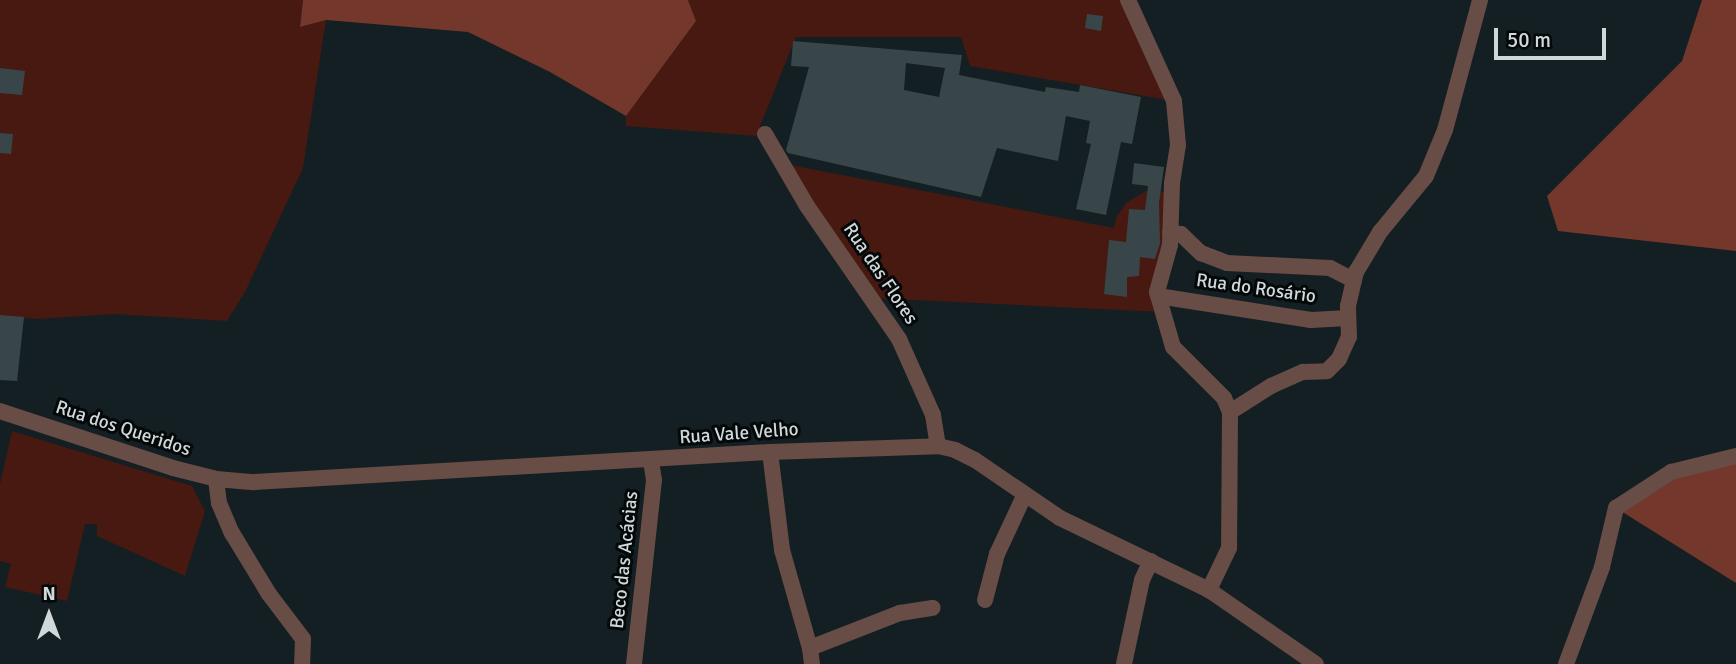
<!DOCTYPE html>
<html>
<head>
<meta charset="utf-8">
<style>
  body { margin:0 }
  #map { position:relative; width:1736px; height:664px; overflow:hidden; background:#131f22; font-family:Signika,sans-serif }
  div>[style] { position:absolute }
  .green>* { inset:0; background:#471910 }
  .forest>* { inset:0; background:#73372c }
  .building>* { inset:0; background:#394649 }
  .minor>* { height:16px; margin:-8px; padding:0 8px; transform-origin:8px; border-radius:8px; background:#684c46 }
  span { translate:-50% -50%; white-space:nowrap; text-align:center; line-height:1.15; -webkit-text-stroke:6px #040809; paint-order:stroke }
  .street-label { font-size:19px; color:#d0d8da }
  .north { position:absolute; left:14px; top:580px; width:70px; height:70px; -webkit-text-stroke:5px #040809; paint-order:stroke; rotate:0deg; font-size:19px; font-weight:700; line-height:28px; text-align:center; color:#d0d8da }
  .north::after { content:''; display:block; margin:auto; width:24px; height:32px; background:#d0d8da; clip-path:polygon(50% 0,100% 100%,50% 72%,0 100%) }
  .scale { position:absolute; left:1494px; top:28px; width:112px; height:32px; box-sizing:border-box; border:4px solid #d0d8da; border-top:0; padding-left:9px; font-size:21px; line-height:24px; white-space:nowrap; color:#d0d8da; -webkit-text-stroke:5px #040809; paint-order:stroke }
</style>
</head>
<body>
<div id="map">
  <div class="green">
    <div style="clip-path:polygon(0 0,303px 0,300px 27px,326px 20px,303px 168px,245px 292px,227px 321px,115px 314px,37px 319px,0 315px)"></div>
    <div style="clip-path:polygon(688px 0,1128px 0,1174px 101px,970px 66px,961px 37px,796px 37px,756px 136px,626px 126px,626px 116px,696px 21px)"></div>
    <div style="clip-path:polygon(785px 164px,1114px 228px,1116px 218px,1126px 203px,1146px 191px,1171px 192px,1163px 312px,872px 298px)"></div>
    <div style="clip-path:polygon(12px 431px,192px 486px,205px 511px,185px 576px,97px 536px,97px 524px,85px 524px,67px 601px,5px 587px,11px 564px,0 561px,0 484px)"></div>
  </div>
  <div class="forest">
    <div style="clip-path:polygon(303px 0,688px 0,696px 21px,626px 116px,550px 72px,468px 32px,326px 20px,300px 27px)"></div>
    <div style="clip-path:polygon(1702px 0,1736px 0,1736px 251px,1558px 231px,1547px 196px,1682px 61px)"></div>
    <div style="clip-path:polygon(1736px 456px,1736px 583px,1616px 508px,1671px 472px)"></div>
  </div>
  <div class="building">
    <div style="clip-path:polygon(1087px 14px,1103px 16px,1101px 31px,1085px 28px)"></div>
    <div style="clip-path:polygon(evenodd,793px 41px,962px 55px,959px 75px,1045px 92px,1046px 87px,1079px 92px,1080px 85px,1141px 97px,1132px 144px,1121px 142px,1106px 215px,1076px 209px,1091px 144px,1086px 143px,1090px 121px,1066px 116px,1058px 161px,997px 148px,981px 197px,788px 153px,786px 150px,809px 67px,791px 66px,793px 41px,906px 63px,945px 68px,939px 97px,904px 90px,906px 63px)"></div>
    <div style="clip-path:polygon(0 68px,25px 71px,22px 95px,0 93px)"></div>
    <div style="clip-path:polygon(0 133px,13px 134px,11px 154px,0 153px)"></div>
    <div style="clip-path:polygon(1134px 163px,1164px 167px,1159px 203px,1160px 243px,1155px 259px,1140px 257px,1139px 276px,1127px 277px,1127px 297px,1104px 294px,1109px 240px,1126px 242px,1129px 209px,1145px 210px,1148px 186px,1132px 184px)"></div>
    <div style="clip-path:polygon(0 315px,24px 317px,17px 381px,0 380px)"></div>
  </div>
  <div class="minor">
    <div style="left:1128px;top:0;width:111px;rotate:65.5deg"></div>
    <div style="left:1174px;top:101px;width:44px;rotate:84.8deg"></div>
    <div style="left:1178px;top:145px;width:39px;rotate:99deg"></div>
    <div style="left:1172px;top:184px;width:61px;rotate:91.9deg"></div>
    <div style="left:1170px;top:245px;width:49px;rotate:105.5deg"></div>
    <div style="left:1157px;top:292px;width:57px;rotate:73.8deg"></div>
    <div style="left:1173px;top:347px;width:72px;rotate:45deg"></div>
    <div style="left:1224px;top:398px;width:15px;rotate:67deg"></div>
    <div style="left:1230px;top:412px;width:136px;rotate:90.4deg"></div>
    <div style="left:1229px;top:548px;width:47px;rotate:115.5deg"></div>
    <div style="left:765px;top:134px;width:83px;rotate:59.7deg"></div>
    <div style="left:807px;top:206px;width:162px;rotate:55.3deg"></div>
    <div style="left:899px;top:339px;width:83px;rotate:65.9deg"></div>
    <div style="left:933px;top:415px;width:31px;rotate:81deg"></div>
    <div style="left:1170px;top:233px;width:11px;rotate:5deg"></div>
    <div style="left:1181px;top:234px;width:28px;rotate:44deg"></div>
    <div style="left:1201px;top:253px;width:28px;rotate:21deg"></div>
    <div style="left:1227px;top:263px;width:103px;rotate:2.8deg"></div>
    <div style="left:1330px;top:268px;width:27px;rotate:27deg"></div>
    <div style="left:1158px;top:296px;width:155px;rotate:8.9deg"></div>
    <div style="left:1311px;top:320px;width:37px;rotate:-3deg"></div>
    <div style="left:0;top:411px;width:182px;rotate:18.2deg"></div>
    <div style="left:173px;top:468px;width:44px;rotate:14.3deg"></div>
    <div style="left:216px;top:479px;width:38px;rotate:5deg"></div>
    <div style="left:254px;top:482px;width:517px;rotate:-3.33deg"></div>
    <div style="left:770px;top:452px;width:168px;rotate:-2deg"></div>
    <div style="left:938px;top:446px;width:17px;rotate:13deg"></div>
    <div style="left:955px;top:450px;width:22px;rotate:27deg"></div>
    <div style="left:975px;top:460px;width:103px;rotate:34.3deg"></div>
    <div style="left:1060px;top:518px;width:165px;rotate:25.8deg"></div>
    <div style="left:1209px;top:590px;width:130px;rotate:34.7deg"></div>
    <div style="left:1230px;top:412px;width:49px;rotate:-32.4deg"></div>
    <div style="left:1271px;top:386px;width:35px;rotate:-24deg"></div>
    <div style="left:1303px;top:372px;width:24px;rotate:-2deg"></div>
    <div style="left:1327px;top:371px;width:17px;rotate:-45deg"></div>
    <div style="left:1339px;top:359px;width:24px;rotate:-66deg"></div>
    <div style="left:1349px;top:337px;width:31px;rotate:-92deg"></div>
    <div style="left:1348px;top:306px;width:35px;rotate:-77deg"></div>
    <div style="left:1356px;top:272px;width:47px;rotate:-59deg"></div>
    <div style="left:1380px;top:232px;width:72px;rotate:-50.6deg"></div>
    <div style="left:1426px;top:176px;width:50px;rotate:-67.6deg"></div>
    <div style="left:1445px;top:130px;width:135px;rotate:-74.9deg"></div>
    <div style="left:770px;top:452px;width:99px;rotate:83deg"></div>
    <div style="left:782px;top:550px;width:102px;rotate:74.1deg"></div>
    <div style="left:810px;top:648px;width:16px;rotate:83deg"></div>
    <div style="left:216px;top:479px;width:24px;rotate:83deg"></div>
    <div style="left:219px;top:503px;width:33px;rotate:67deg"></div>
    <div style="left:232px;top:533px;width:71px;rotate:58.8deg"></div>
    <div style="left:269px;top:594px;width:56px;rotate:52.9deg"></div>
    <div style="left:303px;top:639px;width:25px;rotate:92deg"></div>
    <div style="left:985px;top:600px;width:48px;rotate:-75.4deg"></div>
    <div style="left:997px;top:554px;width:64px;rotate:-65deg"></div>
    <div style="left:810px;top:648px;width:97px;rotate:-21.3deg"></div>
    <div style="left:900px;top:613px;width:33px;rotate:-9deg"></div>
    <div style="left:634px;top:664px;width:185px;rotate:-83.8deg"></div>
    <div style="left:654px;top:480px;width:20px;rotate:-99deg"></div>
    <div style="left:1124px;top:664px;width:86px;rotate:-77.9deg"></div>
    <div style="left:1142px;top:580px;width:21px;rotate:-65deg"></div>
    <div style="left:1566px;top:664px;width:103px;rotate:-69.6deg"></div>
    <div style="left:1602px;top:567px;width:61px;rotate:-76.7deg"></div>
    <div style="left:1616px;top:508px;width:66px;rotate:-33.2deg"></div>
    <div style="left:1671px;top:472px;width:67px;rotate:-13.8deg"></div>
  </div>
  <div class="street-label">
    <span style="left:880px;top:274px;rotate:56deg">Rua das Flores</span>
    <span style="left:1256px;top:289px;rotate:8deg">Rua do Rosário</span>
    <span style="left:123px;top:429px;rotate:18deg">Rua dos Queridos</span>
    <span style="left:739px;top:434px;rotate:-4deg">Rua Vale Velho</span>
    <span style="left:625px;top:560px;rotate:-84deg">Beco das Acácias</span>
  </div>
  <div class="north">N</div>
  <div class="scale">50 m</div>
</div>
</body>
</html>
